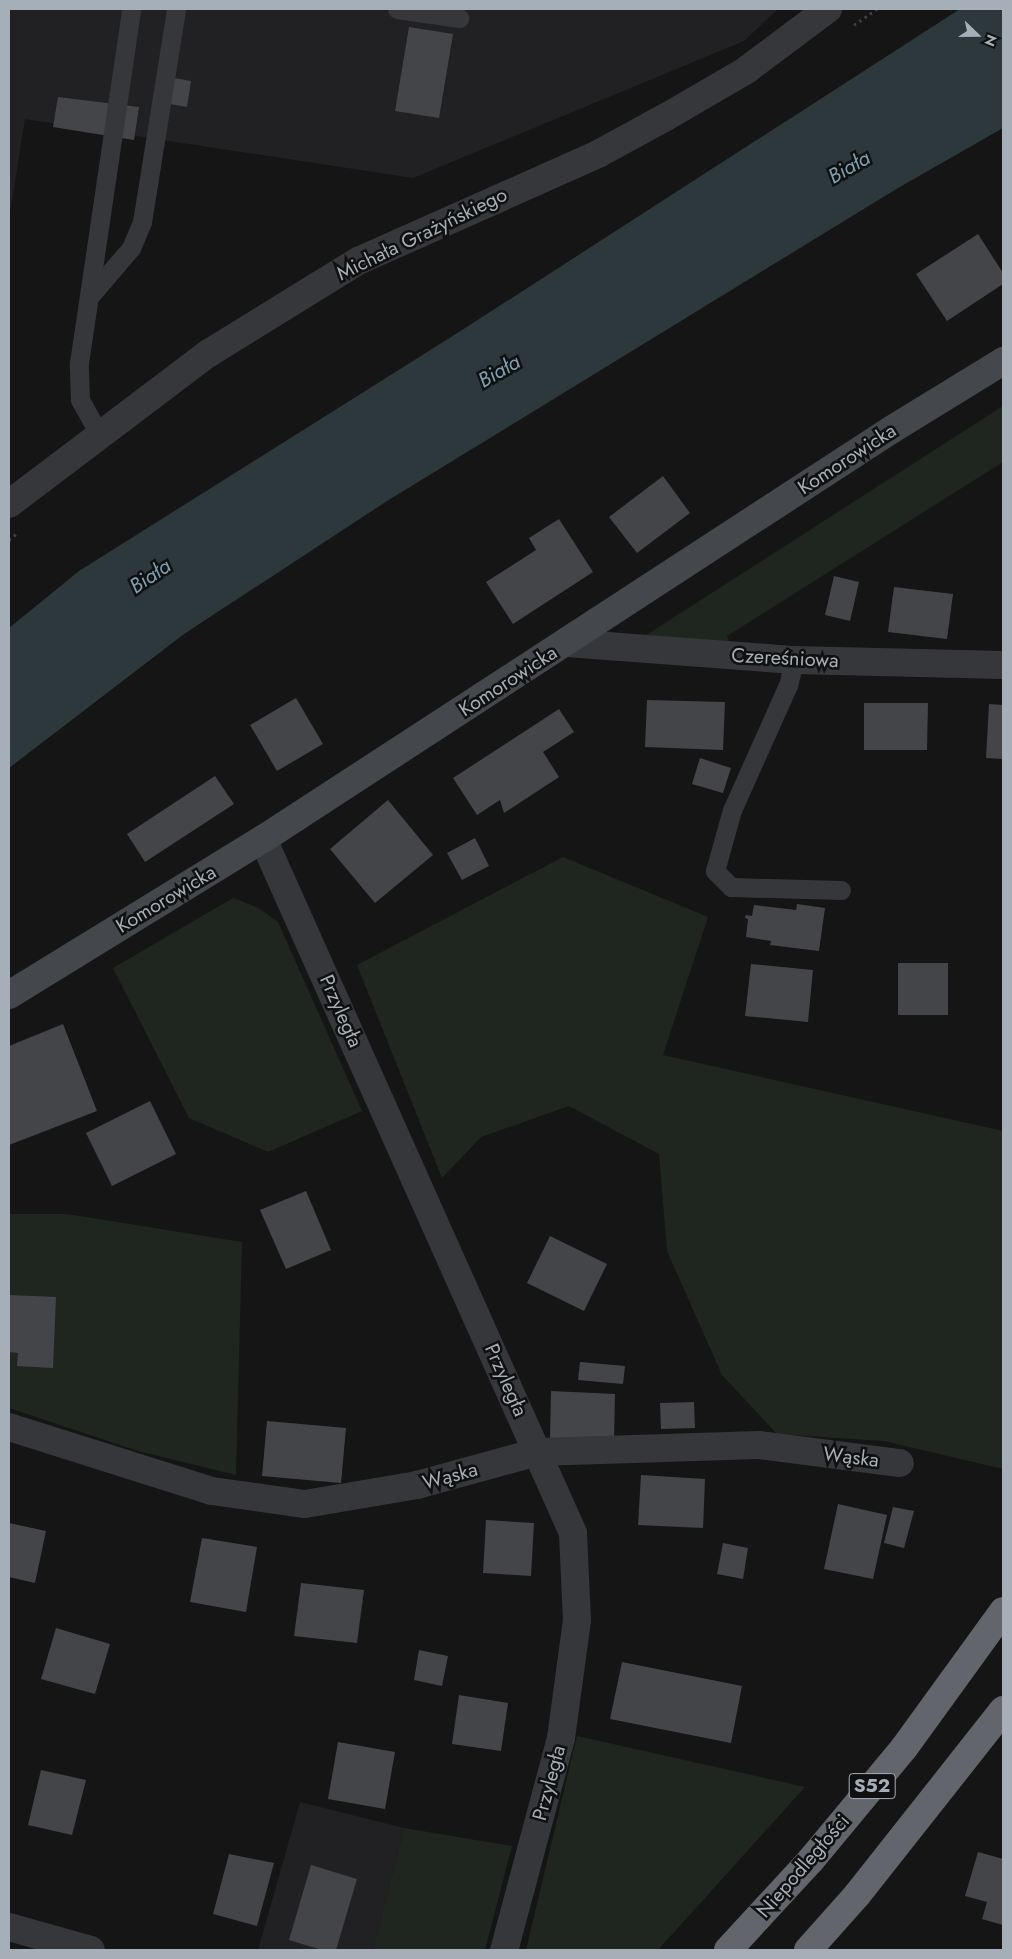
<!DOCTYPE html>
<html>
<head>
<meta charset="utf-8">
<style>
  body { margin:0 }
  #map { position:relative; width:1012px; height:1959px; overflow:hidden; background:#151516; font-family:Jost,sans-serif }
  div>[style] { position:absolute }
  .built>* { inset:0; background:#212123 }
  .green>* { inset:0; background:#1f261f }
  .water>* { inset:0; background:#2d383c }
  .building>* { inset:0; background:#444549 }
  .path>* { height:3px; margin-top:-1.5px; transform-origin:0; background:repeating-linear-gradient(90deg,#3c3e42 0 2.5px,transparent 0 6.5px) }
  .lane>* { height:19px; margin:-9.5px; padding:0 9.5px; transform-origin:9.5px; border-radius:9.5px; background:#36373b }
  .street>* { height:28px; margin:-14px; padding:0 14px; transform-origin:14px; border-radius:14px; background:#36373b }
  .secondary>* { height:28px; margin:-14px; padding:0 14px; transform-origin:14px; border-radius:14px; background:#44474b }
  .highway>* { height:28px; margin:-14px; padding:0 14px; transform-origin:14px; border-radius:14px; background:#62666c }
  span { translate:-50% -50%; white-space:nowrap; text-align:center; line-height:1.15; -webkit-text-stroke:5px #101011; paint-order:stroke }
  .shield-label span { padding:1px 4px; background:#101011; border:1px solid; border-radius:4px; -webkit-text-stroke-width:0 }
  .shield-label { font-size:19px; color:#a6aeb7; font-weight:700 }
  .street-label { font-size:20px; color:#a6aeb7 }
  .water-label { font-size:21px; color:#7da1b2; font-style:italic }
  .frame { position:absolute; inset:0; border:10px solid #a6aeb7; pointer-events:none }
  .north { position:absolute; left:952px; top:10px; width:50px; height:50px; -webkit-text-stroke:4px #101011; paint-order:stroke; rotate:112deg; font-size:14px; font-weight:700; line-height:20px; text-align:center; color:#a6aeb7 }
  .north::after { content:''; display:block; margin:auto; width:18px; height:22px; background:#a6aeb7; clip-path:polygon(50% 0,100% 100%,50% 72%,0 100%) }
</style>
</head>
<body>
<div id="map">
  <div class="built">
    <div style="clip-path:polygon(9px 9px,778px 9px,744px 41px,413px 178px,25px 119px,9px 219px)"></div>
    <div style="clip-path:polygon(300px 1802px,404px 1828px,373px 1950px,258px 1950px)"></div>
  </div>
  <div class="green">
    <div style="clip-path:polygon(1003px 406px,1003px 462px,727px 636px,729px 642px,640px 639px)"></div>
    <div style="clip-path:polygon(563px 857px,708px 917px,663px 1055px,1003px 1131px,1003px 1469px,884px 1441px,777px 1434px,722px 1375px,667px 1251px,659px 1154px,569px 1106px,481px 1137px,442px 1178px,357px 965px)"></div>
    <div style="clip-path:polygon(233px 898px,257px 907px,278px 922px,362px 1111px,268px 1152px,189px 1118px,113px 968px)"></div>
    <div style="clip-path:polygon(9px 1214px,67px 1214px,242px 1242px,236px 1475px,138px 1451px,9px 1408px)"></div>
    <div style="clip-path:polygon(577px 1736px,805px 1787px,658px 1950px,526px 1950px)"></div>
    <div style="clip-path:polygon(404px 1828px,512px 1846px,485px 1950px,373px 1950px)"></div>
  </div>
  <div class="water">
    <div style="clip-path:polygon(960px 9px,1003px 9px,1003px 128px,898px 188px,387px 501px,184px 634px,9px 768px,9px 628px,79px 571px,459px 332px)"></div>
  </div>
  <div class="building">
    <div style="clip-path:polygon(409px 27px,453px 34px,439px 118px,395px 111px)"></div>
    <div style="clip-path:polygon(174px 78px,191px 81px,187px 107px,170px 104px)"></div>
    <div style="clip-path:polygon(58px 97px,139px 107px,134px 140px,53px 127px)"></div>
    <div style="clip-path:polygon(978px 234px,1003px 273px,1003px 284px,947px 321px,916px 274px)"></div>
    <div style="clip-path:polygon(663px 476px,690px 513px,637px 553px,609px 517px)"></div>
    <div style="clip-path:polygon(559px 519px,593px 572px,513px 624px,486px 582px,536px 550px,529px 538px)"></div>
    <div style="clip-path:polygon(834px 576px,859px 582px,850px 621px,825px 615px)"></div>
    <div style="clip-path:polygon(894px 587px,953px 594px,947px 639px,888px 632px)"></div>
    <div style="clip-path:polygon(296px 698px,323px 744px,277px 771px,250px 725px)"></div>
    <div style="clip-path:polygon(647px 700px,725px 702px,723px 750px,645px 747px)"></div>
    <div style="clip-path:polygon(864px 703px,928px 703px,927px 750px,864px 750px)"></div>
    <div style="clip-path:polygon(989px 704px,1003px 705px,1003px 759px,986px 758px)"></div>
    <div style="clip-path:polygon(559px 709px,574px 732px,543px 752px,559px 777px,504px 813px,500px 800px,477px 815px,453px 778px)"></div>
    <div style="clip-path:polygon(700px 758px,731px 768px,723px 793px,692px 784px)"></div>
    <div style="clip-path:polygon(215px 776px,234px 804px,145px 862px,127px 834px)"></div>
    <div style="clip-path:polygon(388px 800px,433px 855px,375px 903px,330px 849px)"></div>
    <div style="clip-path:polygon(475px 838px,489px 866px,462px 880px,447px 853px)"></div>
    <div style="clip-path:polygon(797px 904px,825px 908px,819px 951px,770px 945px,771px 941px,746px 937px,748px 919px,745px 918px,746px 915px,752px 916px,754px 905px,796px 910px)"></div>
    <div style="clip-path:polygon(898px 963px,948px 963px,948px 1015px,898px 1015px)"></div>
    <div style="clip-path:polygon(751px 964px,813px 970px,808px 1022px,745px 1016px)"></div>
    <div style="clip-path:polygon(63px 1024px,97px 1111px,9px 1145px,9px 1046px)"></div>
    <div style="clip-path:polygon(150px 1101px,176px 1154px,112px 1186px,86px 1133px)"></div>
    <div style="clip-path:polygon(306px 1191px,331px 1250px,286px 1269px,260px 1210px)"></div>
    <div style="clip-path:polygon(550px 1236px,607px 1264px,584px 1311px,527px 1283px)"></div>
    <div style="clip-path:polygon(9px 1295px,56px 1297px,53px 1368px,17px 1366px,18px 1353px,9px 1352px)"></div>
    <div style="clip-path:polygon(580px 1362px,625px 1366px,623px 1384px,578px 1380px)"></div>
    <div style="clip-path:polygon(551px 1391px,615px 1394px,614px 1441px,550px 1439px)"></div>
    <div style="clip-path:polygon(694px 1402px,695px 1428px,661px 1429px,660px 1403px)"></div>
    <div style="clip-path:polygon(267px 1421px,346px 1428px,341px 1483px,262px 1476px)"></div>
    <div style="clip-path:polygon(641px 1475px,705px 1479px,703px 1528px,638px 1525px)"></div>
    <div style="clip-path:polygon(838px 1504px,887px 1515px,873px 1579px,824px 1569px)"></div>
    <div style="clip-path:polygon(893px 1507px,914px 1511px,904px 1548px,884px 1543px)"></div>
    <div style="clip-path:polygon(486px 1520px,534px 1523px,531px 1576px,483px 1573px)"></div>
    <div style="clip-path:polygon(9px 1523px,46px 1531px,35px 1583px,9px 1577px)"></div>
    <div style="clip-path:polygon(202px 1538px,257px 1547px,246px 1612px,190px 1602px)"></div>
    <div style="clip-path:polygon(723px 1543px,748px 1548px,743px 1579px,717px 1574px)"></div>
    <div style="clip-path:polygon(301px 1583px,364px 1590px,357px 1643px,294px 1636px)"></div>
    <div style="clip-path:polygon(56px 1628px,110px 1644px,95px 1694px,41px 1679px)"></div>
    <div style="clip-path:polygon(419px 1650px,448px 1656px,442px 1686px,414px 1680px)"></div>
    <div style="clip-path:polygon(622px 1662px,742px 1686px,731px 1743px,610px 1719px)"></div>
    <div style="clip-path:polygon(459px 1695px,508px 1703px,501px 1751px,452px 1744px)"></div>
    <div style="clip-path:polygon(338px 1742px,395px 1752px,385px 1809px,328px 1799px)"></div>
    <div style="clip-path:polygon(41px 1770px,86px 1780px,72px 1835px,28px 1825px)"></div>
    <div style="clip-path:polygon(978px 1852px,1003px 1859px,1003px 1925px,982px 1919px,987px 1902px,965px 1896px)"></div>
    <div style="clip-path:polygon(229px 1854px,274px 1863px,257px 1926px,213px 1914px)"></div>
    <div style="clip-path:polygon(311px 1865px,357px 1879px,336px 1950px,322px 1950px,289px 1940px)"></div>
  </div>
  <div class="path">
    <div style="left:854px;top:25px;width:28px;rotate:-35deg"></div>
    <div style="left:9px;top:540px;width:9px;rotate:-41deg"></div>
  </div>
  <div class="lane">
    <div style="left:397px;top:9px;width:63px;rotate:8.3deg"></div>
    <div style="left:89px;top:297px;width:65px;rotate:-49.4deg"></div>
    <div style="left:131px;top:248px;width:28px;rotate:-67deg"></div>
    <div style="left:142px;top:222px;width:216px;rotate:-80.9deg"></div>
    <div style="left:99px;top:434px;width:39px;rotate:-119deg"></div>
    <div style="left:80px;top:400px;width:37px;rotate:-92deg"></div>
    <div style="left:79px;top:363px;width:358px;rotate:-81.6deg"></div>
    <div style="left:794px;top:660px;width:26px;rotate:103deg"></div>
    <div style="left:788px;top:685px;width:137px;rotate:114.1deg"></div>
    <div style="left:732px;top:810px;width:63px;rotate:105.6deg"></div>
    <div style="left:715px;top:871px;width:23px;rotate:45deg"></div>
    <div style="left:731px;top:887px;width:110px;rotate:1.6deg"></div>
  </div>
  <div class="street">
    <div style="left:9px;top:504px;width:251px;rotate:-37.1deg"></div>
    <div style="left:209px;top:353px;width:175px;rotate:-31.7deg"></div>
    <div style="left:358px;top:261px;width:263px;rotate:-24deg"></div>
    <div style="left:598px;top:154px;width:77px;rotate:-28.6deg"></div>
    <div style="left:666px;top:117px;width:91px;rotate:-30.2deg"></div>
    <div style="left:745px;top:71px;width:104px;rotate:-36.8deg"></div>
    <div style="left:567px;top:643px;width:228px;rotate:4.3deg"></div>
    <div style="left:794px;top:660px;width:209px;rotate:1.4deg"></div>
    <div style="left:263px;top:839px;width:760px;rotate:65.93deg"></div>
    <div style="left:573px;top:1533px;width:87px;rotate:87.4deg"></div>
    <div style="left:577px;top:1620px;width:119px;rotate:97.7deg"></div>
    <div style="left:561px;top:1738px;width:220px;rotate:105deg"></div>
    <div style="left:9px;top:1427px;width:213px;rotate:17.5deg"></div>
    <div style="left:212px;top:1491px;width:94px;rotate:8deg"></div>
    <div style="left:305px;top:1504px;width:114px;rotate:-9.6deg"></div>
    <div style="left:417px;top:1485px;width:125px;rotate:-15.3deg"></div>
    <div style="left:538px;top:1452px;width:221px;rotate:-1.8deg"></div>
    <div style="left:759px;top:1445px;width:142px;rotate:7.3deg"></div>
    <div style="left:9px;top:1927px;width:85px;rotate:15.7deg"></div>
  </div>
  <div class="secondary">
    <div style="left:9px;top:995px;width:298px;rotate:-31.6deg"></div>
    <div style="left:263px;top:839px;width:749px;rotate:-33.08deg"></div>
    <div style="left:891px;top:430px;width:132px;rotate:-31.6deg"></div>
  </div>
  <div class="highway">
    <div style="left:728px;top:1950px;width:122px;rotate:-47.3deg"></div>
    <div style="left:811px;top:1860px;width:146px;rotate:-50.3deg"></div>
    <div style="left:904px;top:1748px;width:169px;rotate:-54.1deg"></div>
    <div style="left:808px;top:1950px;width:74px;rotate:-48.3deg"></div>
    <div style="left:857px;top:1895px;width:236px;rotate:-51.7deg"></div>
  </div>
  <div class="shield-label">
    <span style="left:872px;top:1786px">S52</span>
  </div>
  <div class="street-label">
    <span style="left:422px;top:234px;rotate:-26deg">Michała Grażyńskiego</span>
    <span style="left:847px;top:459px;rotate:-33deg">Komorowicka</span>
    <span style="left:785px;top:658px;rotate:3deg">Czereśniowa</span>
    <span style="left:508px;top:681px;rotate:-33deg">Komorowicka</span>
    <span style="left:166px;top:899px;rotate:-31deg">Komorowicka</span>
    <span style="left:341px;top:1011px;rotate:66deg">Przyległa</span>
    <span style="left:506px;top:1380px;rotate:66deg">Przyległa</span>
    <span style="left:851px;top:1457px;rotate:7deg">Wąska</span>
    <span style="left:450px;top:1476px;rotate:-15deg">Wąska</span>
    <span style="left:549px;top:1783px;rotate:-75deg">Przyległa</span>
    <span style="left:803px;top:1866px;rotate:-49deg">Niepodległości</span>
  </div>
  <div class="water-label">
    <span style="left:849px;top:167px;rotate:-30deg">Biała</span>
    <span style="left:499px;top:371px;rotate:-30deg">Biała</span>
    <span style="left:150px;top:576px;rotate:-34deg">Biała</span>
  </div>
  <div class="frame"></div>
  <div class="north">N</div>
</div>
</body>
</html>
